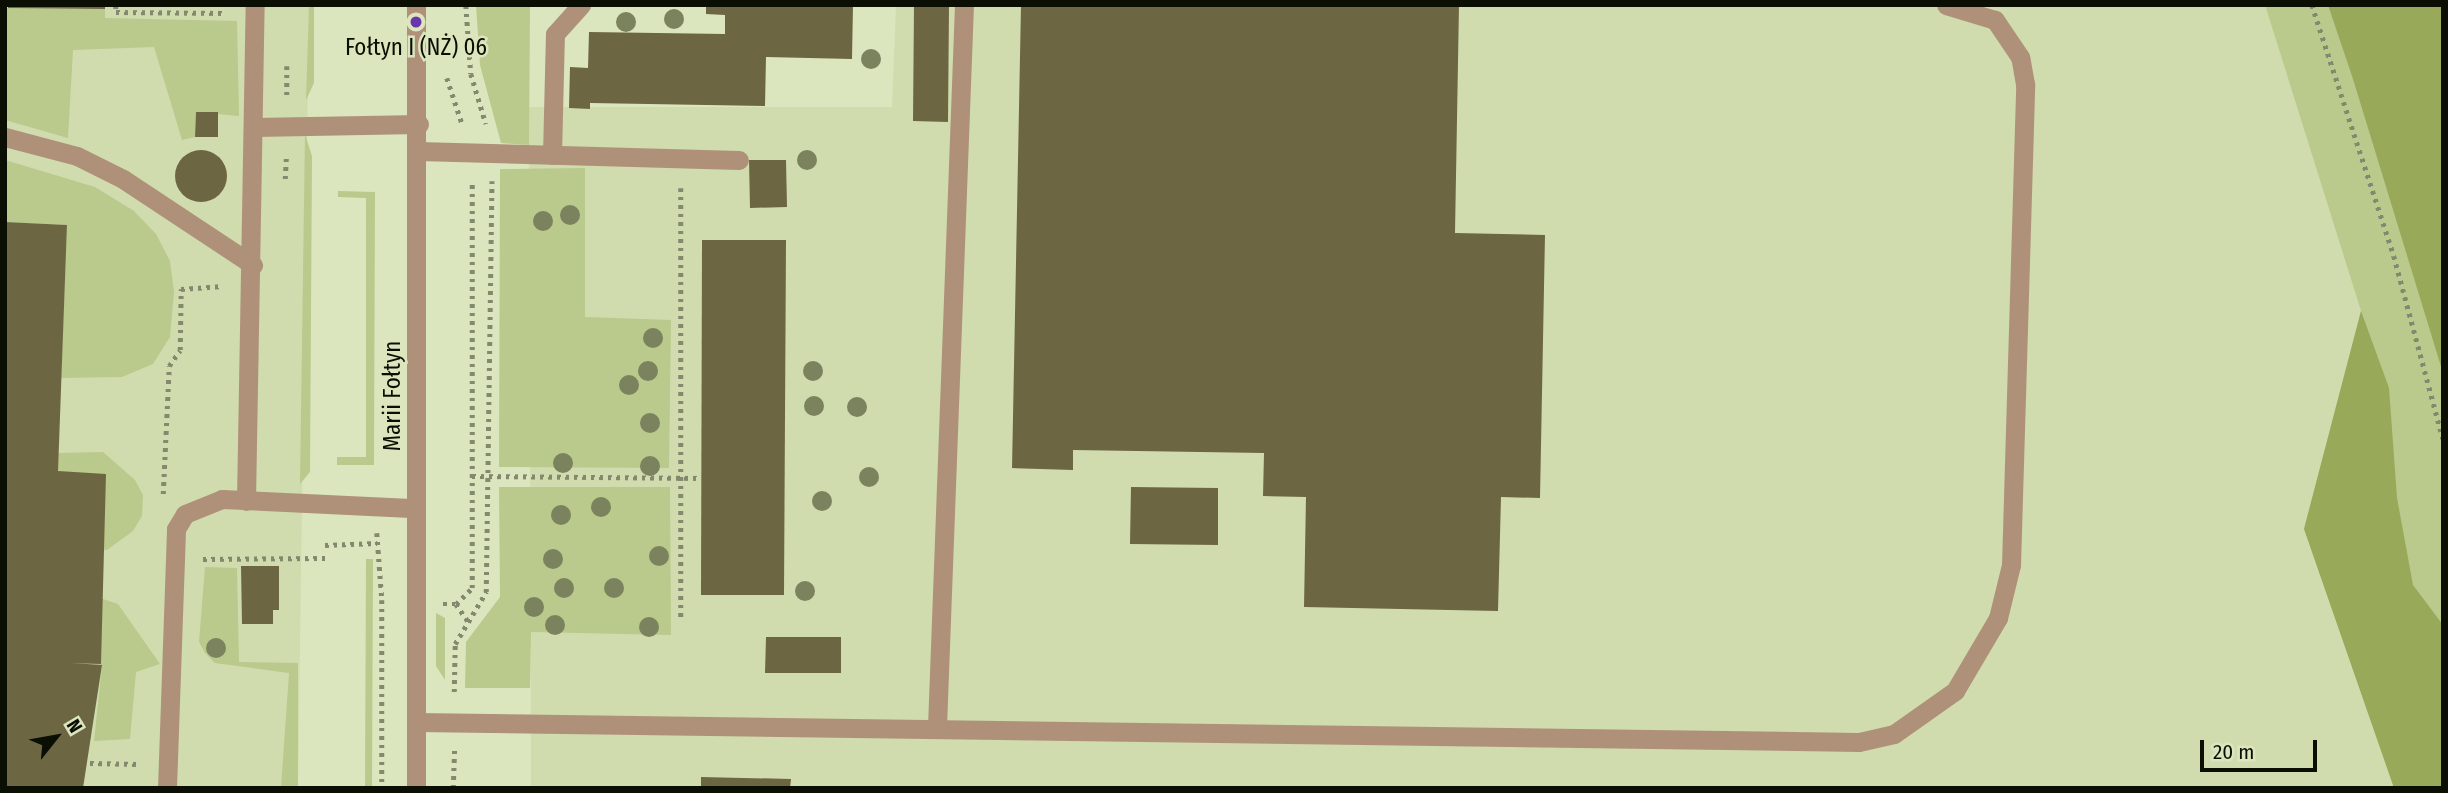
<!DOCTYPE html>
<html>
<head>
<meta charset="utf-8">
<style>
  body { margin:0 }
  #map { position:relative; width:2448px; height:793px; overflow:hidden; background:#dce6be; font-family:"Fira Sans Condensed",sans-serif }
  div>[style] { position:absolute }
  .built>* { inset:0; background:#d0dcae }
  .green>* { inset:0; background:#bac98c }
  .forest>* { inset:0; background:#98a959 }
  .building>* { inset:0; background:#6d6642 }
  .round { border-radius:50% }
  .path>* { height:4.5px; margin-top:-2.25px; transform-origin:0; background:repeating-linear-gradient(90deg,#82896e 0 3.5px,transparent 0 8.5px) }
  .service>* { height:19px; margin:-9.5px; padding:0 9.5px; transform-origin:9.5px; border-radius:9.5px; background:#af917a }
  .tertiary>* { height:19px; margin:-9.5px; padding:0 9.5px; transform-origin:9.5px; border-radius:9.5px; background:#af917a }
  .trees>* { width:20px; height:20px; margin:-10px; border-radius:50%; background:#7b835e }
  .dots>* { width:19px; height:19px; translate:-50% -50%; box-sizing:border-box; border:4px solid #dce6be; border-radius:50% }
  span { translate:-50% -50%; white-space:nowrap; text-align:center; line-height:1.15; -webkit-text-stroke:5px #dce6be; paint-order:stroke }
  .poi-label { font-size:23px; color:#0b0e03 }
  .street-label { font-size:23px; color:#0b0e03 }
  .frame { position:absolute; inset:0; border:7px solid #0b0e03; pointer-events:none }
  .north { position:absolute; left:21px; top:702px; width:70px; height:70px; -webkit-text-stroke:5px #dce6be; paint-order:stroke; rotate:59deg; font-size:19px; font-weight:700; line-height:28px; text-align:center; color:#0b0e03 }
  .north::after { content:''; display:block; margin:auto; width:24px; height:32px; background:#0b0e03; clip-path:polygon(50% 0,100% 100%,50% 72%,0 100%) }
  .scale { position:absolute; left:2200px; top:740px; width:117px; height:32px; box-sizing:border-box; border:4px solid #0b0e03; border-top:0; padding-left:9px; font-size:21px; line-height:24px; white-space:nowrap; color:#0b0e03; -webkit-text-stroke:5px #dce6be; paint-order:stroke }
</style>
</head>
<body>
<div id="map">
  <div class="built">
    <div style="clip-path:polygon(5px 5px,309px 5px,298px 788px,5px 788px)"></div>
    <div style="clip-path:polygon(896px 5px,2265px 5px,2361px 311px,2304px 530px,2394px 788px,531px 788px,529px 107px,892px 107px)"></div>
  </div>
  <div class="green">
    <div style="clip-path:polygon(309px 5px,314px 5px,314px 83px,306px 100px)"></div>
    <div style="clip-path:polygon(476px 5px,530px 5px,529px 145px,501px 143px,480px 65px)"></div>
    <div style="clip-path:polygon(2265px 5px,2443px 5px,2443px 788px,2394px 788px,2304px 529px,2361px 311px)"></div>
    <div style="clip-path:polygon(5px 8px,105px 9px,105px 18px,237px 21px,239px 116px,196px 112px,195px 137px,182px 140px,154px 47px,73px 50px,68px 138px,5px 120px)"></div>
    <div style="clip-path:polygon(305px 134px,312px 156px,310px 472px,300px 484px)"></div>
    <div style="clip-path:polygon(5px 160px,95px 187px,134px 211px,156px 234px,170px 261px,174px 292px,170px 337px,153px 364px,122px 377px,61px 378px,67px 225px,5px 222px)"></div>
    <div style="clip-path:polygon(585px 168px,585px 317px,671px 320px,669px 468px,499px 467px,500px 169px)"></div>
    <div style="clip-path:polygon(338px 191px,375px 192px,374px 465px,337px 465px,337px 457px,366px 457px,366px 198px,338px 197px)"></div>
    <div style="clip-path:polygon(103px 452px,135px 480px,143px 495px,142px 516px,133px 531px,107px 550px,55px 551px,58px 453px)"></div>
    <div style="clip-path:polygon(499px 487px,670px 487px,671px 635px,531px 632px,530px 688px,465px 688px,466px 642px,500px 597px)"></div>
    <div style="clip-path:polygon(366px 559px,373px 559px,372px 788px,365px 788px)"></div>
    <div style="clip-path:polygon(205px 567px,237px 568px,239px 662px,298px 663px,298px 788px,281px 788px,289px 673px,215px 663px,205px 653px,199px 642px)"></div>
    <div style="clip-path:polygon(88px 594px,118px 604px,160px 664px,136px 672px,130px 739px,94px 741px,102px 665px,51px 663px)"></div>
    <div style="clip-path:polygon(436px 613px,445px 618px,445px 680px,436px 666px)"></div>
  </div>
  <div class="forest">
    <div style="clip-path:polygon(2328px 5px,2443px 5px,2443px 373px,2353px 79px)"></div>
    <div style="clip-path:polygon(2361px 311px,2389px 388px,2397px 498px,2413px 585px,2443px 625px,2443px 788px,2394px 788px,2304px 529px)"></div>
  </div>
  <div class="building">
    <div style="clip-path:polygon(8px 5px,105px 5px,105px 9px,8px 8px)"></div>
    <div style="clip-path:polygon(706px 5px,853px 5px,852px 59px,766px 57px,765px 106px,590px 103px,590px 109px,569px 108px,570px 67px,588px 68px,589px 32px,725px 34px,725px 15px,706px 14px)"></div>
    <div style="clip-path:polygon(914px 5px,949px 5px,948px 122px,913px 121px)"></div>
    <div style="clip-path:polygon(1021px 5px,1459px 5px,1455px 233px,1545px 235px,1540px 498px,1501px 497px,1498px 611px,1304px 607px,1306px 497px,1263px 496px,1264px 453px,1073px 450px,1073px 470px,1012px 468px)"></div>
    <div style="clip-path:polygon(196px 112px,218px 112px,218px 137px,195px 137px)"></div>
    <div class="round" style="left:175px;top:150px;width:52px;height:52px"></div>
    <div style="clip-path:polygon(749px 160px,786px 160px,787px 207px,750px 208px)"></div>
    <div style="clip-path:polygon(5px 222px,67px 225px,58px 471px,106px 474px,101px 664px,71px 663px,102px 665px,83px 788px,5px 788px)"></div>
    <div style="clip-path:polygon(702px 240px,786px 240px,784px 595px,701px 595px)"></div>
    <div style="clip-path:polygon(1131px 487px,1218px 488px,1218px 545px,1130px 544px)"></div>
    <div style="clip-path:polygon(241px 566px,279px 566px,279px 610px,273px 610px,273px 624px,242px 624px)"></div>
    <div style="clip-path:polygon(766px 637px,841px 637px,841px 673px,765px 673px)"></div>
    <div style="clip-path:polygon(701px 777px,791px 779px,790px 788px,701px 788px)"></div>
  </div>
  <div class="path">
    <div style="left:116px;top:5px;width:7px;rotate:90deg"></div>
    <div style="left:116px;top:12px;width:110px;rotate:0.5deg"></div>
    <div style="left:466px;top:5px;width:69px;rotate:85.9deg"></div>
    <div style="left:471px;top:74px;width:52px;rotate:73.3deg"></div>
    <div style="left:2312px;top:5px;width:264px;rotate:71.9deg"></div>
    <div style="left:2394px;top:256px;width:189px;rotate:75deg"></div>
    <div style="left:287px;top:66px;width:33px;rotate:90deg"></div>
    <div style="left:447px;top:78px;width:47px;rotate:71.6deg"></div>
    <div style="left:285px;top:179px;width:22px;rotate:-87deg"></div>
    <div style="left:681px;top:188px;width:433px;rotate:90deg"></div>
    <div style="left:472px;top:476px;width:230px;rotate:0.5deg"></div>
    <div style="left:163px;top:494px;width:128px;rotate:-87.3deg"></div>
    <div style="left:169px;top:366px;width:19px;rotate:-55deg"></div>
    <div style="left:180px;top:350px;width:61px;rotate:-89.1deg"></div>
    <div style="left:181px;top:289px;width:42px;rotate:-4.1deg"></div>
    <div style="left:377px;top:533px;width:67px;rotate:85.7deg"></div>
    <div style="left:382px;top:600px;width:188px;rotate:90deg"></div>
    <div style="left:325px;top:545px;width:52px;rotate:-2.2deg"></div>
    <div style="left:203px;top:559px;width:122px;rotate:-0.5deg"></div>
    <div style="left:443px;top:604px;width:13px"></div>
    <div style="left:456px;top:604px;width:21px;rotate:55deg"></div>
    <div style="left:456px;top:604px;width:23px;rotate:-45deg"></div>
    <div style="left:472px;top:588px;width:406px;rotate:-90deg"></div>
    <div style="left:454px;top:692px;width:48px;rotate:-88.8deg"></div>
    <div style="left:455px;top:644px;width:61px;rotate:-59.2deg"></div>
    <div style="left:486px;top:592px;width:411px;rotate:-89.2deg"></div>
    <div style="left:90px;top:763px;width:48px;rotate:1.2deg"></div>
    <div style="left:453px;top:788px;width:38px;rotate:-88deg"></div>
  </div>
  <div class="service">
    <div style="left:254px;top:127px;width:165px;rotate:-1deg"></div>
    <div style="left:5px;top:137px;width:74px;rotate:14.8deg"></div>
    <div style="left:77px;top:156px;width:51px;rotate:26.6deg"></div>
    <div style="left:123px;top:179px;width:156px;rotate:33.5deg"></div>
    <div style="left:418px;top:151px;width:321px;rotate:1.6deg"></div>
    <div style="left:552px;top:155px;width:121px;rotate:-88.6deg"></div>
    <div style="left:555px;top:34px;width:39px;rotate:-48deg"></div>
    <div style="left:246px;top:501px;width:496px;rotate:-89deg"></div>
    <div style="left:416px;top:722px;width:1443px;rotate:0.79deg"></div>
    <div style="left:1859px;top:742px;width:36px;rotate:-13deg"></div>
    <div style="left:1894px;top:734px;width:75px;rotate:-35.2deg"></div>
    <div style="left:1955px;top:691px;width:85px;rotate:-59.5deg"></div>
    <div style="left:1998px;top:618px;width:55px;rotate:-76.2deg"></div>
    <div style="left:2011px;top:565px;width:481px;rotate:-88.3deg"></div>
    <div style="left:2025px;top:84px;width:27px;rotate:-100deg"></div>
    <div style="left:2020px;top:57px;width:45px;rotate:-124deg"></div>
    <div style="left:1995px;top:20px;width:51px;rotate:-163deg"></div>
    <div style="left:937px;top:727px;width:723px;rotate:-87.86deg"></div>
    <div style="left:167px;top:788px;width:259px;rotate:-88deg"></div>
    <div style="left:176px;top:529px;width:17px;rotate:-59deg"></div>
    <div style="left:185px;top:514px;width:40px;rotate:-22deg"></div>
    <div style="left:222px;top:499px;width:194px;rotate:2.7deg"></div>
  </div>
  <div class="tertiary">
    <div style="left:416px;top:5px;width:783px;rotate:90deg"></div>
  </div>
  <div class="trees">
    <div style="left:674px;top:19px"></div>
    <div style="left:626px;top:22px"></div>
    <div style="left:871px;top:59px"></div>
    <div style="left:807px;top:160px"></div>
    <div style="left:570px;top:215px"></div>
    <div style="left:543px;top:221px"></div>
    <div style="left:653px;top:338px"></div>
    <div style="left:648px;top:371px"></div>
    <div style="left:813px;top:371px"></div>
    <div style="left:629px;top:385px"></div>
    <div style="left:814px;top:406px"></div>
    <div style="left:857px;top:407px"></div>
    <div style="left:650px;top:423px"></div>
    <div style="left:563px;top:463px"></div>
    <div style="left:650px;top:466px"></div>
    <div style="left:869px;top:477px"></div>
    <div style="left:822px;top:501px"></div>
    <div style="left:601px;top:507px"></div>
    <div style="left:561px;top:515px"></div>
    <div style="left:659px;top:556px"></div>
    <div style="left:553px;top:559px"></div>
    <div style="left:564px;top:588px"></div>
    <div style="left:614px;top:588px"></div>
    <div style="left:805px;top:591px"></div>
    <div style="left:534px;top:607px"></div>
    <div style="left:555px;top:625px"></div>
    <div style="left:649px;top:627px"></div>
    <div style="left:216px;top:648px"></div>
  </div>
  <div class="dots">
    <div style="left:416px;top:22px;background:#6935ac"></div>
  </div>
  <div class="poi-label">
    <span style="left:416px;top:47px">Fołtyn I (NŻ) 06</span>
  </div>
  <div class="street-label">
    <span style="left:392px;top:396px;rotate:-90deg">Marii Fołtyn</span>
  </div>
  <div class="frame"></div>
  <div class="north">N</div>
  <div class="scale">20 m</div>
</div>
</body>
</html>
